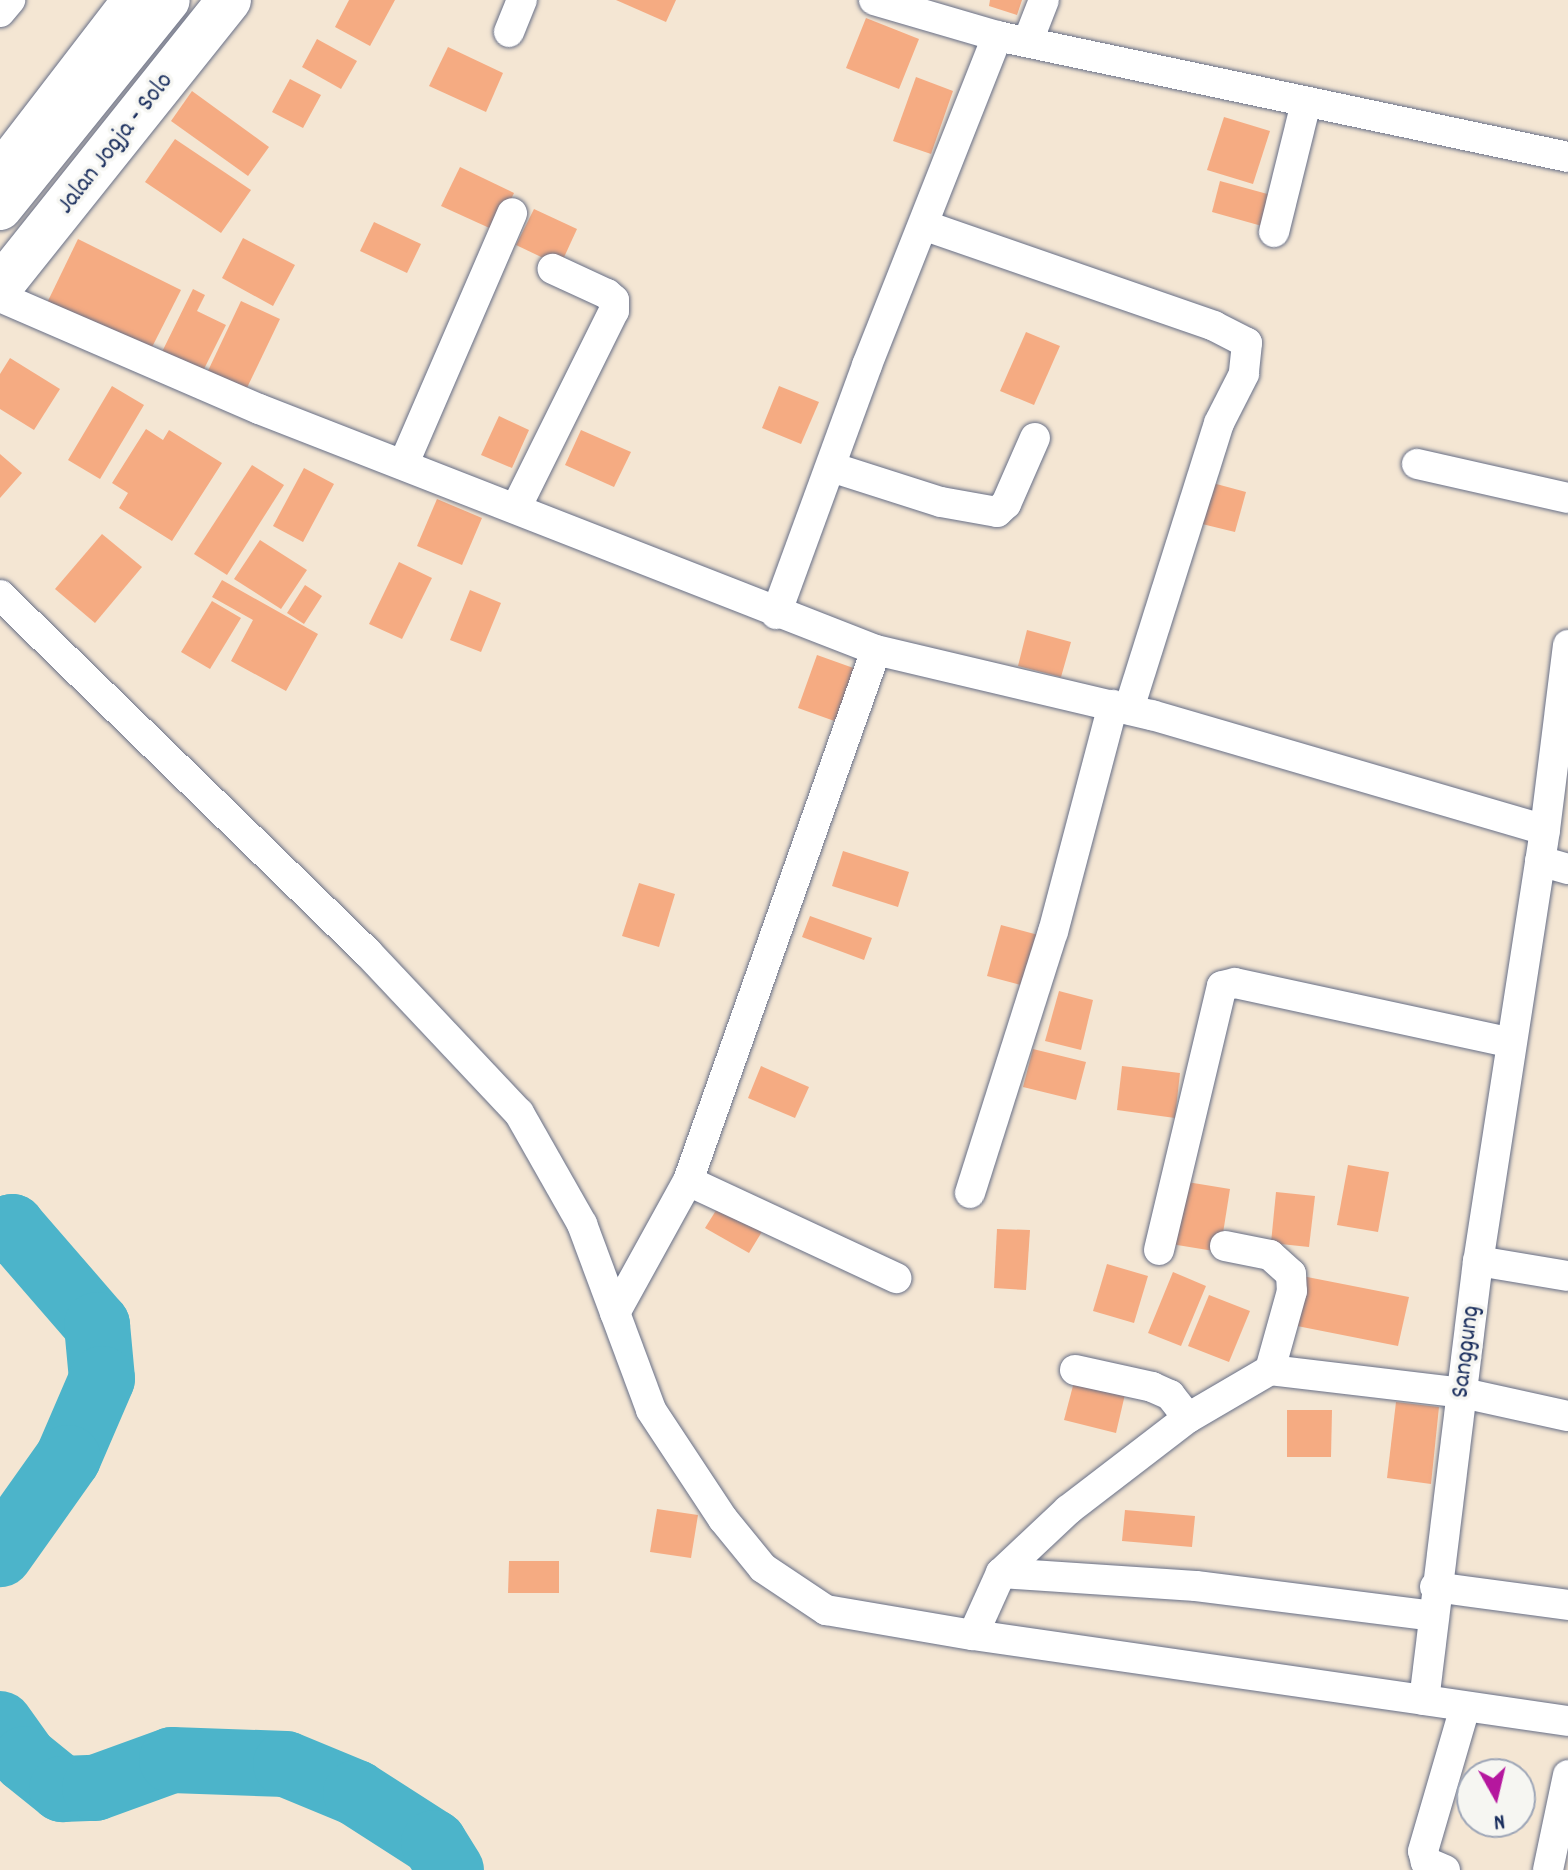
<!DOCTYPE html>
<html>
<head>
<meta charset="utf-8">
<style>
  body { margin:0 }
  #map { position:relative; width:1568px; height:1870px; overflow:hidden; background:#f4e6d3; font-family:Dekko,sans-serif }
  div>[style] { position:absolute }
  .river>* { height:66px; margin:-33px; padding:0 33px; transform-origin:33px; border-radius:33px; background:#4cb4ca }
  .building>* { inset:0; background:#f5ab82 }
  .roads { filter:drop-shadow(0 0 2px #676f87) drop-shadow(0 0 2px #676f87) }
  .minor>* { height:30px; margin:-15px; padding:0 15px; transform-origin:15px; border-radius:15px; background:#fff }
  .trunk>* { height:44px; margin:-22px; padding:0 22px; transform-origin:22px; border-radius:22px; background:#fff }
  span { translate:-50% -50%; white-space:nowrap; text-align:center; line-height:1.15; -webkit-text-stroke:7px #f6f6f2; paint-order:stroke }
  .street-label { font-size:26px; color:#1b2f5e }
  .north { position:absolute; left:1456px; top:1758px; width:80px; height:80px; box-sizing:border-box; background:#f6f6f2; border:2px solid #9ea6b7; border-radius:50%; rotate:172deg; font-size:22px; font-weight:700; line-height:32px; text-align:center; color:#1b2f5e }
  .north::after { content:''; display:block; margin:auto; width:28px; height:36px; background:#b5179e; clip-path:polygon(50% 0,100% 100%,50% 72%,0 100%) }
</style>
</head>
<body>
<div id="map">
  <div class="river">
    <div style="left:0;top:1231px;width:13px;rotate:-18deg"></div>
    <div style="left:12px;top:1227px;width:130px;rotate:49.1deg"></div>
    <div style="left:97px;top:1325px;width:54px;rotate:84.7deg"></div>
    <div style="left:102px;top:1379px;width:86px;rotate:113.3deg"></div>
    <div style="left:68px;top:1458px;width:118px;rotate:125.3deg"></div>
    <div style="left:0;top:1724px;width:43px;rotate:54.5deg"></div>
    <div style="left:25px;top:1759px;width:48px;rotate:39deg"></div>
    <div style="left:62px;top:1789px;width:33px;rotate:-2deg"></div>
    <div style="left:95px;top:1788px;width:82px;rotate:-20deg"></div>
    <div style="left:172px;top:1760px;width:114px;rotate:2deg"></div>
    <div style="left:286px;top:1764px;width:76px;rotate:22.5deg"></div>
    <div style="left:356px;top:1793px;width:93px;rotate:32.7deg"></div>
    <div style="left:434px;top:1843px;width:32px;rotate:58deg"></div>
  </div>
  <div class="building">
    <div style="clip-path:polygon(349px 0,395px 0,370px 46px,335px 27px)"></div>
    <div style="clip-path:polygon(616px 0,676px 0,666px 22px)"></div>
    <div style="clip-path:polygon(990px 0,1022px 0,1017px 15px,989px 6px)"></div>
    <div style="clip-path:polygon(866px 18px,919px 39px,899px 89px,846px 68px)"></div>
    <div style="clip-path:polygon(317px 39px,357px 61px,341px 89px,302px 67px)"></div>
    <div style="clip-path:polygon(448px 47px,503px 73px,486px 112px,429px 86px)"></div>
    <div style="clip-path:polygon(916px 77px,953px 91px,931px 154px,893px 141px)"></div>
    <div style="clip-path:polygon(290px 79px,321px 95px,303px 128px,272px 112px)"></div>
    <div style="clip-path:polygon(192px 91px,269px 147px,248px 176px,171px 121px)"></div>
    <div style="clip-path:polygon(1224px 117px,1270px 131px,1253px 184px,1207px 170px)"></div>
    <div style="clip-path:polygon(175px 139px,251px 190px,221px 233px,145px 182px)"></div>
    <div style="clip-path:polygon(460px 167px,514px 193px,496px 231px,441px 206px)"></div>
    <div style="clip-path:polygon(1220px 181px,1278px 197px,1269px 228px,1212px 212px)"></div>
    <div style="clip-path:polygon(534px 209px,577px 229px,560px 266px,516px 245px)"></div>
    <div style="clip-path:polygon(374px 222px,421px 244px,407px 273px,360px 251px)"></div>
    <div style="clip-path:polygon(243px 238px,295px 265px,273px 306px,222px 278px)"></div>
    <div style="clip-path:polygon(78px 239px,181px 290px,148px 355px,46px 305px)"></div>
    <div style="clip-path:polygon(193px 289px,205px 295px,197px 311px,226px 325px,200px 377px,159px 358px)"></div>
    <div style="clip-path:polygon(241px 301px,280px 319px,244px 394px,206px 375px)"></div>
    <div style="clip-path:polygon(1026px 332px,1060px 346px,1034px 405px,1000px 391px)"></div>
    <div style="clip-path:polygon(10px 358px,60px 389px,34px 430px,0 409px,0 374px)"></div>
    <div style="clip-path:polygon(112px 386px,144px 405px,100px 479px,68px 460px)"></div>
    <div style="clip-path:polygon(779px 386px,819px 402px,801px 444px,762px 428px)"></div>
    <div style="clip-path:polygon(499px 416px,529px 430px,512px 468px,481px 455px)"></div>
    <div style="clip-path:polygon(146px 429px,163px 440px,169px 430px,222px 463px,172px 541px,119px 508px,128px 493px,112px 483px)"></div>
    <div style="clip-path:polygon(581px 430px,631px 452px,614px 487px,565px 465px)"></div>
    <div style="clip-path:polygon(0 454px,22px 473px,0 498px)"></div>
    <div style="clip-path:polygon(252px 465px,284px 485px,227px 575px,194px 554px)"></div>
    <div style="clip-path:polygon(304px 468px,334px 484px,303px 542px,273px 526px)"></div>
    <div style="clip-path:polygon(1209px 482px,1246px 492px,1235px 532px,1198px 523px)"></div>
    <div style="clip-path:polygon(437px 499px,482px 518px,462px 565px,417px 546px)"></div>
    <div style="clip-path:polygon(102px 534px,142px 567px,95px 623px,55px 589px)"></div>
    <div style="clip-path:polygon(260px 540px,307px 570px,281px 609px,234px 579px)"></div>
    <div style="clip-path:polygon(399px 562px,432px 578px,402px 639px,369px 624px)"></div>
    <div style="clip-path:polygon(222px 580px,318px 634px,286px 691px,231px 661px,253px 620px,212px 597px)"></div>
    <div style="clip-path:polygon(305px 585px,322px 596px,304px 624px,287px 613px)"></div>
    <div style="clip-path:polygon(470px 590px,501px 603px,481px 652px,450px 640px)"></div>
    <div style="clip-path:polygon(212px 601px,241px 618px,210px 669px,181px 652px)"></div>
    <div style="clip-path:polygon(1027px 630px,1071px 642px,1061px 677px,1018px 666px)"></div>
    <div style="clip-path:polygon(817px 655px,859px 670px,840px 723px,798px 708px)"></div>
    <div style="clip-path:polygon(843px 851px,909px 872px,898px 907px,832px 886px)"></div>
    <div style="clip-path:polygon(639px 883px,675px 894px,659px 947px,622px 936px)"></div>
    <div style="clip-path:polygon(810px 916px,872px 938px,864px 960px,802px 937px)"></div>
    <div style="clip-path:polygon(1001px 925px,1042px 936px,1028px 987px,987px 976px)"></div>
    <div style="clip-path:polygon(1059px 991px,1093px 1000px,1081px 1050px,1045px 1041px)"></div>
    <div style="clip-path:polygon(1033px 1049px,1086px 1062px,1076px 1100px,1023px 1087px)"></div>
    <div style="clip-path:polygon(761px 1066px,809px 1087px,795px 1118px,748px 1098px)"></div>
    <div style="clip-path:polygon(1122px 1066px,1180px 1073px,1175px 1118px,1117px 1110px)"></div>
    <div style="clip-path:polygon(1348px 1165px,1389px 1172px,1378px 1232px,1337px 1225px)"></div>
    <div style="clip-path:polygon(1181px 1181px,1230px 1189px,1220px 1252px,1171px 1244px)"></div>
    <div style="clip-path:polygon(1276px 1192px,1315px 1196px,1309px 1247px,1271px 1243px)"></div>
    <div style="clip-path:polygon(720px 1204px,763px 1230px,749px 1253px,705px 1228px)"></div>
    <div style="clip-path:polygon(997px 1229px,1030px 1230px,1026px 1290px,994px 1288px)"></div>
    <div style="clip-path:polygon(1107px 1264px,1148px 1276px,1134px 1323px,1093px 1311px)"></div>
    <div style="clip-path:polygon(1173px 1272px,1206px 1286px,1181px 1346px,1148px 1333px)"></div>
    <div style="clip-path:polygon(1302px 1276px,1409px 1297px,1398px 1346px,1292px 1325px)"></div>
    <div style="clip-path:polygon(1209px 1295px,1250px 1311px,1229px 1362px,1188px 1346px)"></div>
    <div style="clip-path:polygon(1075px 1378px,1126px 1390px,1116px 1433px,1064px 1420px)"></div>
    <div style="clip-path:polygon(1396px 1402px,1439px 1407px,1431px 1484px,1387px 1478px)"></div>
    <div style="clip-path:polygon(1287px 1410px,1332px 1410px,1331px 1457px,1287px 1457px)"></div>
    <div style="clip-path:polygon(657px 1509px,698px 1515px,691px 1558px,650px 1552px)"></div>
    <div style="clip-path:polygon(1125px 1510px,1195px 1516px,1192px 1547px,1122px 1541px)"></div>
    <div style="clip-path:polygon(509px 1561px,559px 1561px,559px 1593px,508px 1593px)"></div>
  </div>
  <div class="roads">
    <div class="minor">
      <div style="left:874px;top:0;width:128px;rotate:16.3deg"></div>
      <div style="left:997px;top:36px;width:584px;rotate:11.96deg"></div>
      <div style="left:0;top:12px;width:16px;rotate:-50deg"></div>
      <div style="left:509px;top:32px;width:35px;rotate:-68deg"></div>
      <div style="left:1028px;top:41px;width:44px;rotate:-68.7deg"></div>
      <div style="left:0;top:164px;width:207px;rotate:-52.5deg"></div>
      <div style="left:926px;top:226px;width:305px;rotate:19.1deg"></div>
      <div style="left:1214px;top:326px;width:37px;rotate:27deg"></div>
      <div style="left:1247px;top:343px;width:31px;rotate:96deg"></div>
      <div style="left:1244px;top:374px;width:55px;rotate:117deg"></div>
      <div style="left:1219px;top:423px;width:300px;rotate:107.5deg"></div>
      <div style="left:1274px;top:232px;width:133px;rotate:-76.1deg"></div>
      <div style="left:0;top:297px;width:282px;rotate:23.4deg"></div>
      <div style="left:259px;top:409px;width:662px;rotate:21.34deg"></div>
      <div style="left:876px;top:650px;width:284px;rotate:13.3deg"></div>
      <div style="left:1152px;top:715px;width:409px;rotate:16.3deg"></div>
      <div style="left:404px;top:463px;width:272px;rotate:-66.6deg"></div>
      <div style="left:1417px;top:464px;width:155px;rotate:12.7deg"></div>
      <div style="left:831px;top:467px;width:115px;rotate:17.7deg"></div>
      <div style="left:941px;top:502px;width:57px;rotate:10.1deg"></div>
      <div style="left:997px;top:512px;width:12px;rotate:-42deg"></div>
      <div style="left:1006px;top:504px;width:72px;rotate:-66.3deg"></div>
      <div style="left:516px;top:508px;width:220px;rotate:-63.6deg"></div>
      <div style="left:614px;top:311px;width:11px;rotate:-90deg"></div>
      <div style="left:614px;top:300px;width:9px;rotate:-139deg"></div>
      <div style="left:607px;top:294px;width:60px;rotate:-155.2deg"></div>
      <div style="left:0;top:595px;width:513px;rotate:44.21deg"></div>
      <div style="left:368px;top:953px;width:220px;rotate:46.7deg"></div>
      <div style="left:519px;top:1113px;width:128px;rotate:60.4deg"></div>
      <div style="left:582px;top:1224px;width:198px;rotate:69.6deg"></div>
      <div style="left:651px;top:1410px;width:131px;rotate:56.6deg"></div>
      <div style="left:723px;top:1519px;width:63px;rotate:50.8deg"></div>
      <div style="left:763px;top:1568px;width:76px;rotate:33.7deg"></div>
      <div style="left:826px;top:1610px;width:149px;rotate:9.7deg"></div>
      <div style="left:776px;top:614px;width:265px;rotate:-69.9deg"></div>
      <div style="left:867px;top:365px;width:354px;rotate:-68.4deg"></div>
      <div style="left:1568px;top:645px;width:186px;rotate:97.1deg"></div>
      <div style="left:1545px;top:830px;width:436px;rotate:98.8deg"></div>
      <div style="left:1478px;top:1261px;width:442px;rotate:97deg"></div>
      <div style="left:1424px;top:1700px;width:146px;rotate:8.3deg"></div>
      <div style="left:1540px;top:861px;width:29px;rotate:16deg"></div>
      <div style="left:688px;top:1181px;width:230px;rotate:25deg"></div>
      <div style="left:970px;top:1193px;width:274px;rotate:-72.4deg"></div>
      <div style="left:1053px;top:932px;width:235px;rotate:-75.2deg"></div>
      <div style="left:1225px;top:1246px;width:46px;rotate:11.3deg"></div>
      <div style="left:1270px;top:1255px;width:28px;rotate:42deg"></div>
      <div style="left:1291px;top:1274px;width:17px;rotate:87deg"></div>
      <div style="left:1292px;top:1291px;width:82px;rotate:105.6deg"></div>
      <div style="left:1159px;top:1250px;width:271px;rotate:-76.6deg"></div>
      <div style="left:1222px;top:986px;width:13px;rotate:-13deg"></div>
      <div style="left:1235px;top:983px;width:280px;rotate:12.2deg"></div>
      <div style="left:1478px;top:1261px;width:91px;rotate:9.5deg"></div>
      <div style="left:615px;top:1313px;width:151px;rotate:-61.1deg"></div>
      <div style="left:688px;top:1181px;width:563px;rotate:-70.5deg"></div>
      <div style="left:1075px;top:1370px;width:79px;rotate:12.4deg"></div>
      <div style="left:1152px;top:1387px;width:20px;rotate:24deg"></div>
      <div style="left:1170px;top:1395px;width:29px;rotate:52deg"></div>
      <div style="left:1001px;top:1573px;width:195px;rotate:3.8deg"></div>
      <div style="left:1196px;top:1586px;width:239px;rotate:7.2deg"></div>
      <div style="left:1435px;top:1587px;width:134px;rotate:7.7deg"></div>
      <div style="left:1424px;top:1700px;width:456px;rotate:-171.8deg"></div>
      <div style="left:973px;top:1635px;width:68px;rotate:-65.7deg"></div>
      <div style="left:1001px;top:1573px;width:92px;rotate:-43.2deg"></div>
      <div style="left:1068px;top:1510px;width:151px;rotate:-37.5deg"></div>
      <div style="left:1188px;top:1418px;width:95px;rotate:-30.3deg"></div>
      <div style="left:1270px;top:1370px;width:194px;rotate:6.8deg"></div>
      <div style="left:1463px;top:1393px;width:107px;rotate:12.4deg"></div>
      <div style="left:1445px;top:1870px;width:21px;rotate:-157deg"></div>
      <div style="left:1426px;top:1862px;width:11px;rotate:-105deg"></div>
      <div style="left:1423px;top:1851px;width:150px;rotate:-73.7deg"></div>
      <div style="left:1548px;top:1870px;width:97px;rotate:-78.1deg"></div>
    </div>
    <div class="trunk">
      <div style="left:0;top:208px;width:267px;rotate:-51.1deg"></div>
      <div style="left:0;top:287px;width:367px;rotate:-51.4deg"></div>
    </div>
  </div>
  <div class="street-label">
    <span style="left:116px;top:144px;rotate:-52deg">Jalan Jogja - Solo</span>
    <span style="left:1467px;top:1352px;rotate:-83deg">Sanggung</span>
  </div>
  <div class="north">N</div>
</div>
</body>
</html>
